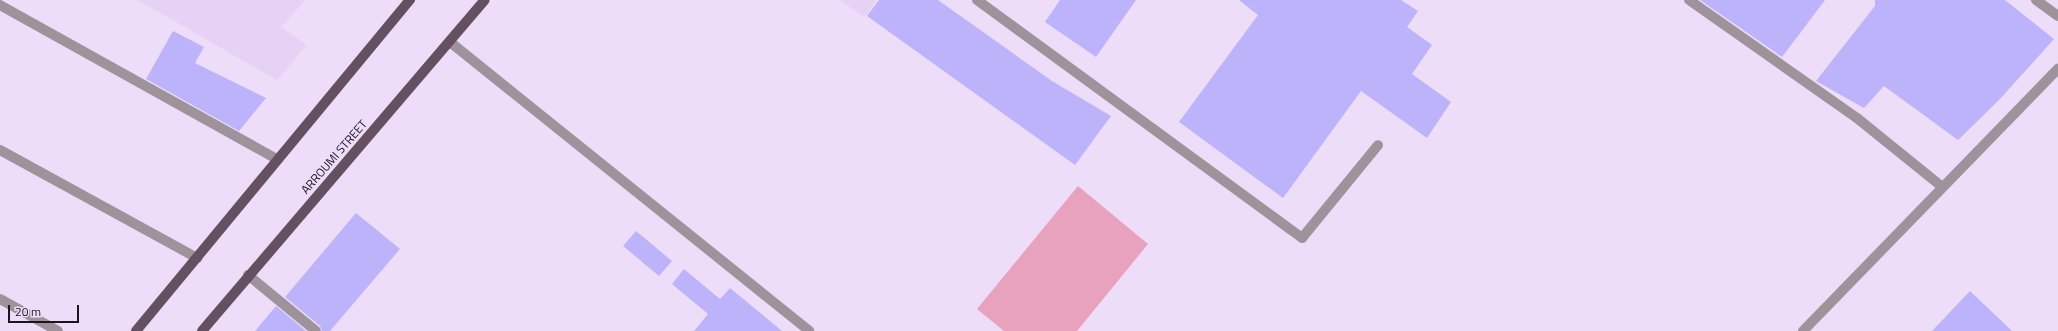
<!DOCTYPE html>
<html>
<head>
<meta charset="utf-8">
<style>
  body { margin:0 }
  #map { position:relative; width:2058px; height:331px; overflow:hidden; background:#edddf8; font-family:"Titillium Web",sans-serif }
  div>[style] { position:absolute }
  .built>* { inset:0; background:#e6d2f5 }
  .green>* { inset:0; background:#e8a2bd }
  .building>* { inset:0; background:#bcb3fa }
  .lane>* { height:10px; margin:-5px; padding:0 5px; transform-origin:5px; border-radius:5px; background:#9e929b }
  .street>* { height:10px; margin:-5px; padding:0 5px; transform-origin:5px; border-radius:5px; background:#9e929b }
  .primary>* { height:10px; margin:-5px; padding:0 5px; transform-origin:5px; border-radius:5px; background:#645060 }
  span { translate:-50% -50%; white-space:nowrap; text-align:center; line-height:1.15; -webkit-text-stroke:3px #edddf8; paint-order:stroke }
  .street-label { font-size:12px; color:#1b151f }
  .scale { position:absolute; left:8px; top:305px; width:71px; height:18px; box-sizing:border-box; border:2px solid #1b151f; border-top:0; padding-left:5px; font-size:12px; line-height:14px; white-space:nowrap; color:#1b151f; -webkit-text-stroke:3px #edddf8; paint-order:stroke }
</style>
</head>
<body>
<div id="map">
  <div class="built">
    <div style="clip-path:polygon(138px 0,305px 0,281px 27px,307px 45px,277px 80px)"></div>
    <div style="clip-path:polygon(840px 0,877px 0,864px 17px)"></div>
  </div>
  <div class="green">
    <div style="clip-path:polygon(1078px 186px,1148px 244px,1077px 331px,1004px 331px,977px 309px)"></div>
  </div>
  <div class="building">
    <div style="clip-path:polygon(879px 0,938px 0,1052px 81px,1111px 116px,1075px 165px,867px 16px)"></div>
    <div style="clip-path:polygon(1060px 0,1136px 0,1096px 57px,1045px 22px)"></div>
    <div style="clip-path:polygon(1239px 0,1401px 0,1418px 11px,1407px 27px,1432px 45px,1412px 74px,1451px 102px,1427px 138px,1361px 91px,1283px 198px,1179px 122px,1258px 15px)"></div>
    <div style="clip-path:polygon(1700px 0,1825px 0,1782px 57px)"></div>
    <div style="clip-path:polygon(1875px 0,2005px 0,2054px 39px,1999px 100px,1958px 140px,1884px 86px,1864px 108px,1816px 81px,1875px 6px)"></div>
    <div style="clip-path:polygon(173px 31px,204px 47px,195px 63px,266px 98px,239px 131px,146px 79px)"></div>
    <div style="clip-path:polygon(356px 213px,400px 249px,330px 331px,322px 331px,320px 326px,285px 297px)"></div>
    <div style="clip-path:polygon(636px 231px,672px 261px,659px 276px,623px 246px)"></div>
    <div style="clip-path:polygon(684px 269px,720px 299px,730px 288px,782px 331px,694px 331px,708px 314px,672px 284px)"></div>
    <div style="clip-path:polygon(1970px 291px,2012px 331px,1932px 331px)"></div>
    <div style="clip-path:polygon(276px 306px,306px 331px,255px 331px)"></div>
  </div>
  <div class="lane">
    <div style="left:977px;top:0;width:403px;rotate:36.2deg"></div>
    <div style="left:1302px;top:238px;width:120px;rotate:-50.7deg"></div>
  </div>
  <div class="street">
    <div style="left:1689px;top:0;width:205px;rotate:35.1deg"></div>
    <div style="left:1857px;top:118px;width:108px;rotate:39deg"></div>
    <div style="left:2036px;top:0;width:27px;rotate:36deg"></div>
    <div style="left:0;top:5px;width:318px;rotate:29.1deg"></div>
    <div style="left:450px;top:42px;width:461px;rotate:38.8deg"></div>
    <div style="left:0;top:150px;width:225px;rotate:28.7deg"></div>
    <div style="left:248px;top:275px;width:88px;rotate:39.5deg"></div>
    <div style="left:0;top:299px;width:66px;rotate:28.9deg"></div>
    <div style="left:1803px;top:331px;width:366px;rotate:-45.8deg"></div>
  </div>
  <div class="primary">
    <div style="left:136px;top:331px;width:430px;rotate:-50.4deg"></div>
    <div style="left:202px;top:331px;width:435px;rotate:-49.5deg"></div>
  </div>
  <div class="street-label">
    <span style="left:334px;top:157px;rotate:-49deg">ARROUMI STREET</span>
  </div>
  <div class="scale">20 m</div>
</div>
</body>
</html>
